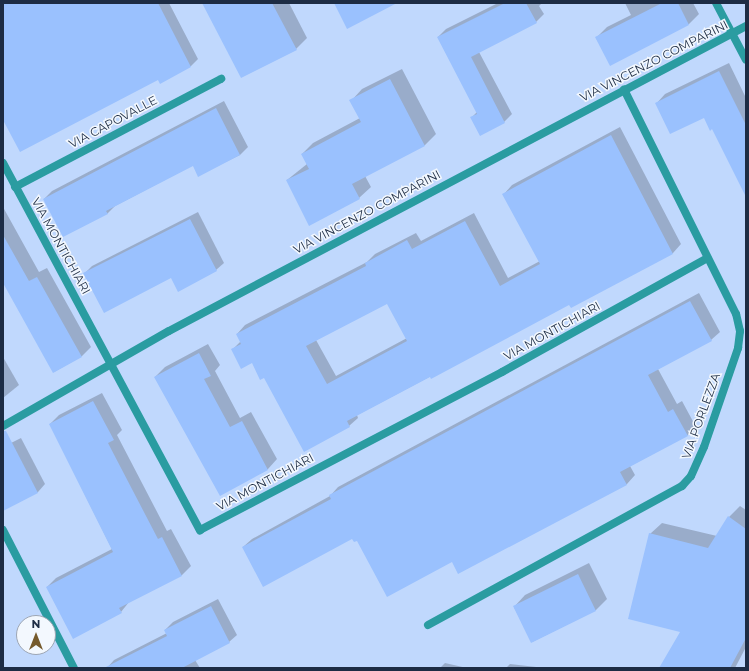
<!DOCTYPE html>
<html>
<head>
<meta charset="utf-8">
<style>
  body { margin:0 }
  #map { position:relative; width:749px; height:671px; overflow:hidden; background:#c0d8fd; font-family:Montserrat,sans-serif }
  div>[style] { position:absolute }
  .shadow>* { inset:0; background:#0003 }
  .building>* { inset:0; background:#9ac1fe }
  .minor>* { height:8px; margin:-4px; padding:0 4px; transform-origin:4px; border-radius:4px; background:#2a9ca1 }
  span { translate:-50% -50%; white-space:nowrap; text-align:center; line-height:1.15; -webkit-text-stroke:3px #f3f8fe; paint-order:stroke }
  .street-label { font-size:12px; color:#1d2c44 }
  .frame { position:absolute; inset:0; border:4px solid #1d2c44; pointer-events:none }
  .north { position:absolute; left:16px; top:615px; width:40px; height:40px; box-sizing:border-box; background:#f3f8fe; border:1px solid #9da6b4; border-radius:50%; rotate:0deg; font-size:11px; font-weight:700; line-height:16px; text-align:center; color:#1d2c44 }
  .north::after { content:''; display:block; margin:auto; width:14px; height:18px; background:#755a2c; clip-path:polygon(50% 0,100% 100%,50% 72%,0 100%) }
</style>
</head>
<body>
<div id="map">
  <div class="shadow">
    <div style="clip-path:polygon(22px 3px,169px 3px,198px 59px,191px 66px,160px 82px,158px 79px,3px 117px,3px 13px)"></div>
    <div style="clip-path:polygon(203px 3px,289px 3px,307px 38px,296px 49px)"></div>
    <div style="clip-path:polygon(498px 3px,542px 3px,539px 6px,544px 14px,536px 22px,479px 52px,512px 114px,504px 122px,471px 118px,477px 112px,438px 37px,446px 29px)"></div>
    <div style="clip-path:polygon(625px 3px,693px 3px,699px 14px,689px 24px,611px 64px,596px 38px,607px 27px,631px 15px)"></div>
    <div style="clip-path:polygon(729px 63px,746px 98px,746px 195px,713px 127px,704px 116px,656px 104px,665px 94px)"></div>
    <div style="clip-path:polygon(402px 69px,436px 134px,425px 145px,365px 176px,371px 187px,359px 198px,287px 180px,307px 164px,302px 154px,313px 143px,360px 118px,351px 101px,362px 89px)"></div>
    <div style="clip-path:polygon(224px 101px,248px 147px,240px 155px,199px 175px,193px 165px,115px 206px,107px 214px,44px 199px,52px 191px)"></div>
    <div style="clip-path:polygon(evenodd,620px 127px,681px 244px,673px 253px,571px 307px,569px 303px,357px 415px,358px 418px,349px 426px,265px 376px,252px 362px,232px 350px,241px 341px,237px 334px,245px 325px,367px 262px,375px 254px,416px 233px,421px 241px,474px 213px,508px 278px,540px 261px,504px 194px,512px 185px,620px 127px,387px 302px,407px 338px,336px 376px,316px 340px,387px 302px)"></div>
    <div style="clip-path:polygon(3px 207px,39px 272px,47px 268px,91px 347px,82px 356px,54px 372px,3px 281px)"></div>
    <div style="clip-path:polygon(198px 212px,224px 263px,216px 270px,171px 277px,85px 273px,92px 266px)"></div>
    <div style="clip-path:polygon(699px 293px,720px 332px,711px 340px,658px 369px,677px 404px,682px 401px,696px 427px,688px 435px,630px 466px,635px 475px,627px 484px,459px 572px,452px 560px,353px 538px,243px 547px,252px 539px,330px 496px,338px 487px)"></div>
    <div style="clip-path:polygon(208px 344px,220px 365px,215px 371px,240px 418px,251px 412px,277px 459px,268px 469px,220px 494px,155px 377px,165px 367px)"></div>
    <div style="clip-path:polygon(3px 357px,19px 385px,3px 398px)"></div>
    <div style="clip-path:polygon(102px 393px,122px 430px,117px 435px,167px 531px,171px 529px,191px 566px,182px 575px,129px 602px,121px 612px,47px 587px,56px 578px,112px 549px,50px 424px,59px 415px)"></div>
    <div style="clip-path:polygon(21px 438px,45px 484px,38px 492px,3px 510px,3px 447px)"></div>
    <div style="clip-path:polygon(740px 506px,746px 510px,746px 647px,735px 668px,661px 668px,682px 631px,650px 534px,662px 523px,717px 536px,729px 517px)"></div>
    <div style="clip-path:polygon(589px 563px,607px 599px,596px 610px,532px 642px,514px 607px,525px 595px)"></div>
    <div style="clip-path:polygon(218px 599px,237px 635px,229px 642px,195px 660px,200px 668px,107px 668px,114px 660px,167px 633px,165px 630px,173px 622px)"></div>
    <div style="clip-path:polygon(445px 663px,467px 668px,440px 668px)"></div>
    <div style="clip-path:polygon(510px 664px,545px 668px,506px 668px)"></div>
  </div>
  <div class="building">
    <div style="clip-path:polygon(3px 3px,158px 3px,191px 67px,160px 84px,158px 80px,20px 152px,3px 120px)"></div>
    <div style="clip-path:polygon(202px 3px,272px 3px,297px 50px,241px 78px)"></div>
    <div style="clip-path:polygon(334px 3px,397px 3px,347px 29px)"></div>
    <div style="clip-path:polygon(505px 3px,526px 3px,537px 23px,471px 57px,505px 123px,480px 136px,470px 117px,477px 114px,437px 37px)"></div>
    <div style="clip-path:polygon(662px 3px,678px 3px,689px 25px,610px 66px,595px 37px)"></div>
    <div style="clip-path:polygon(719px 71px,746px 125px,746px 197px,712px 129px,710px 131px,704px 118px,670px 134px,655px 103px)"></div>
    <div style="clip-path:polygon(390px 79px,425px 146px,352px 184px,360px 199px,309px 226px,286px 180px,309px 169px,301px 154px,361px 122px,349px 100px)"></div>
    <div style="clip-path:polygon(216px 108px,240px 155px,198px 177px,193px 166px,106px 211px,108px 214px,63px 237px,43px 199px)"></div>
    <div style="clip-path:polygon(evenodd,611px 135px,673px 254px,571px 308px,569px 305px,431px 379px,430px 377px,347px 421px,350px 427px,304px 452px,264px 378px,260px 380px,252px 363px,241px 369px,231px 349px,241px 344px,236px 334px,366px 266px,365px 263px,407px 240px,412px 249px,465px 221px,500px 286px,540px 264px,502px 194px,611px 135px,387px 304px,407px 341px,327px 384px,306px 346px,387px 304px)"></div>
    <div style="clip-path:polygon(190px 219px,217px 271px,178px 292px,171px 278px,104px 313px,83px 273px)"></div>
    <div style="clip-path:polygon(3px 235px,29px 281px,37px 277px,82px 357px,53px 373px,3px 283px)"></div>
    <div style="clip-path:polygon(690px 301px,712px 341px,648px 375px,668px 412px,673px 409px,688px 436px,620px 472px,627px 485px,458px 574px,452px 562px,387px 597px,357px 541px,354px 542px,352px 539px,263px 587px,242px 547px,331px 499px,329px 495px)"></div>
    <div style="clip-path:polygon(199px 353px,211px 376px,204px 379px,230px 427px,242px 421px,268px 470px,220px 496px,154px 377px)"></div>
    <div style="clip-path:polygon(93px 401px,114px 440px,108px 443px,158px 539px,162px 537px,182px 576px,119px 608px,122px 613px,73px 639px,46px 587px,113px 552px,49px 424px)"></div>
    <div style="clip-path:polygon(3px 431px,6px 431px,38px 493px,3px 511px)"></div>
    <div style="clip-path:polygon(728px 516px,746px 529px,746px 638px,730px 668px,659px 668px,680px 632px,628px 619px,649px 533px,708px 548px)"></div>
    <div style="clip-path:polygon(578px 574px,596px 611px,531px 643px,513px 606px)"></div>
    <div style="clip-path:polygon(211px 606px,230px 643px,182px 668px,104px 668px,167px 636px,164px 630px)"></div>
  </div>
  <div class="minor">
    <div style="left:716px;top:3px;width:64px;rotate:62.2deg"></div>
    <div style="left:3px;top:163px;width:417px;rotate:61.8deg"></div>
    <div style="left:200px;top:530px;width:341px;rotate:-27.6deg"></div>
    <div style="left:502px;top:372px;width:235px;rotate:-29deg"></div>
    <div style="left:15px;top:187px;width:233px;rotate:-27.7deg"></div>
    <div style="left:3px;top:426px;width:191px;rotate:-29.8deg"></div>
    <div style="left:169px;top:331px;width:653px;rotate:-27.86deg"></div>
    <div style="left:3px;top:530px;width:155px;rotate:62.8deg"></div>
    <div style="left:428px;top:625px;width:290px;rotate:-28.7deg"></div>
    <div style="left:682px;top:486px;width:13px;rotate:-48deg"></div>
    <div style="left:691px;top:476px;width:32px;rotate:-66deg"></div>
    <div style="left:704px;top:447px;width:105px;rotate:-71deg"></div>
    <div style="left:738px;top:348px;width:17px;rotate:-83deg"></div>
    <div style="left:740px;top:331px;width:17px;rotate:-103deg"></div>
    <div style="left:736px;top:314px;width:251px;rotate:-116.5deg"></div>
  </div>
  <div class="street-label">
    <span style="left:654px;top:61px;rotate:-27deg">VIA VINCENZO COMPARINI</span>
    <span style="left:113px;top:122px;rotate:-28deg">VIA CAPOVALLE</span>
    <span style="left:367px;top:212px;rotate:-28deg">VIA VINCENZO COMPARINI</span>
    <span style="left:61px;top:246px;rotate:61deg">VIA MONTICHIARI</span>
    <span style="left:552px;top:331px;rotate:-29deg">VIA MONTICHIARI</span>
    <span style="left:701px;top:416px;rotate:-70deg">VIA PORLEZZA</span>
    <span style="left:265px;top:482px;rotate:-28deg">VIA MONTICHIARI</span>
  </div>
  <div class="frame"></div>
  <div class="north">N</div>
</div>
</body>
</html>
